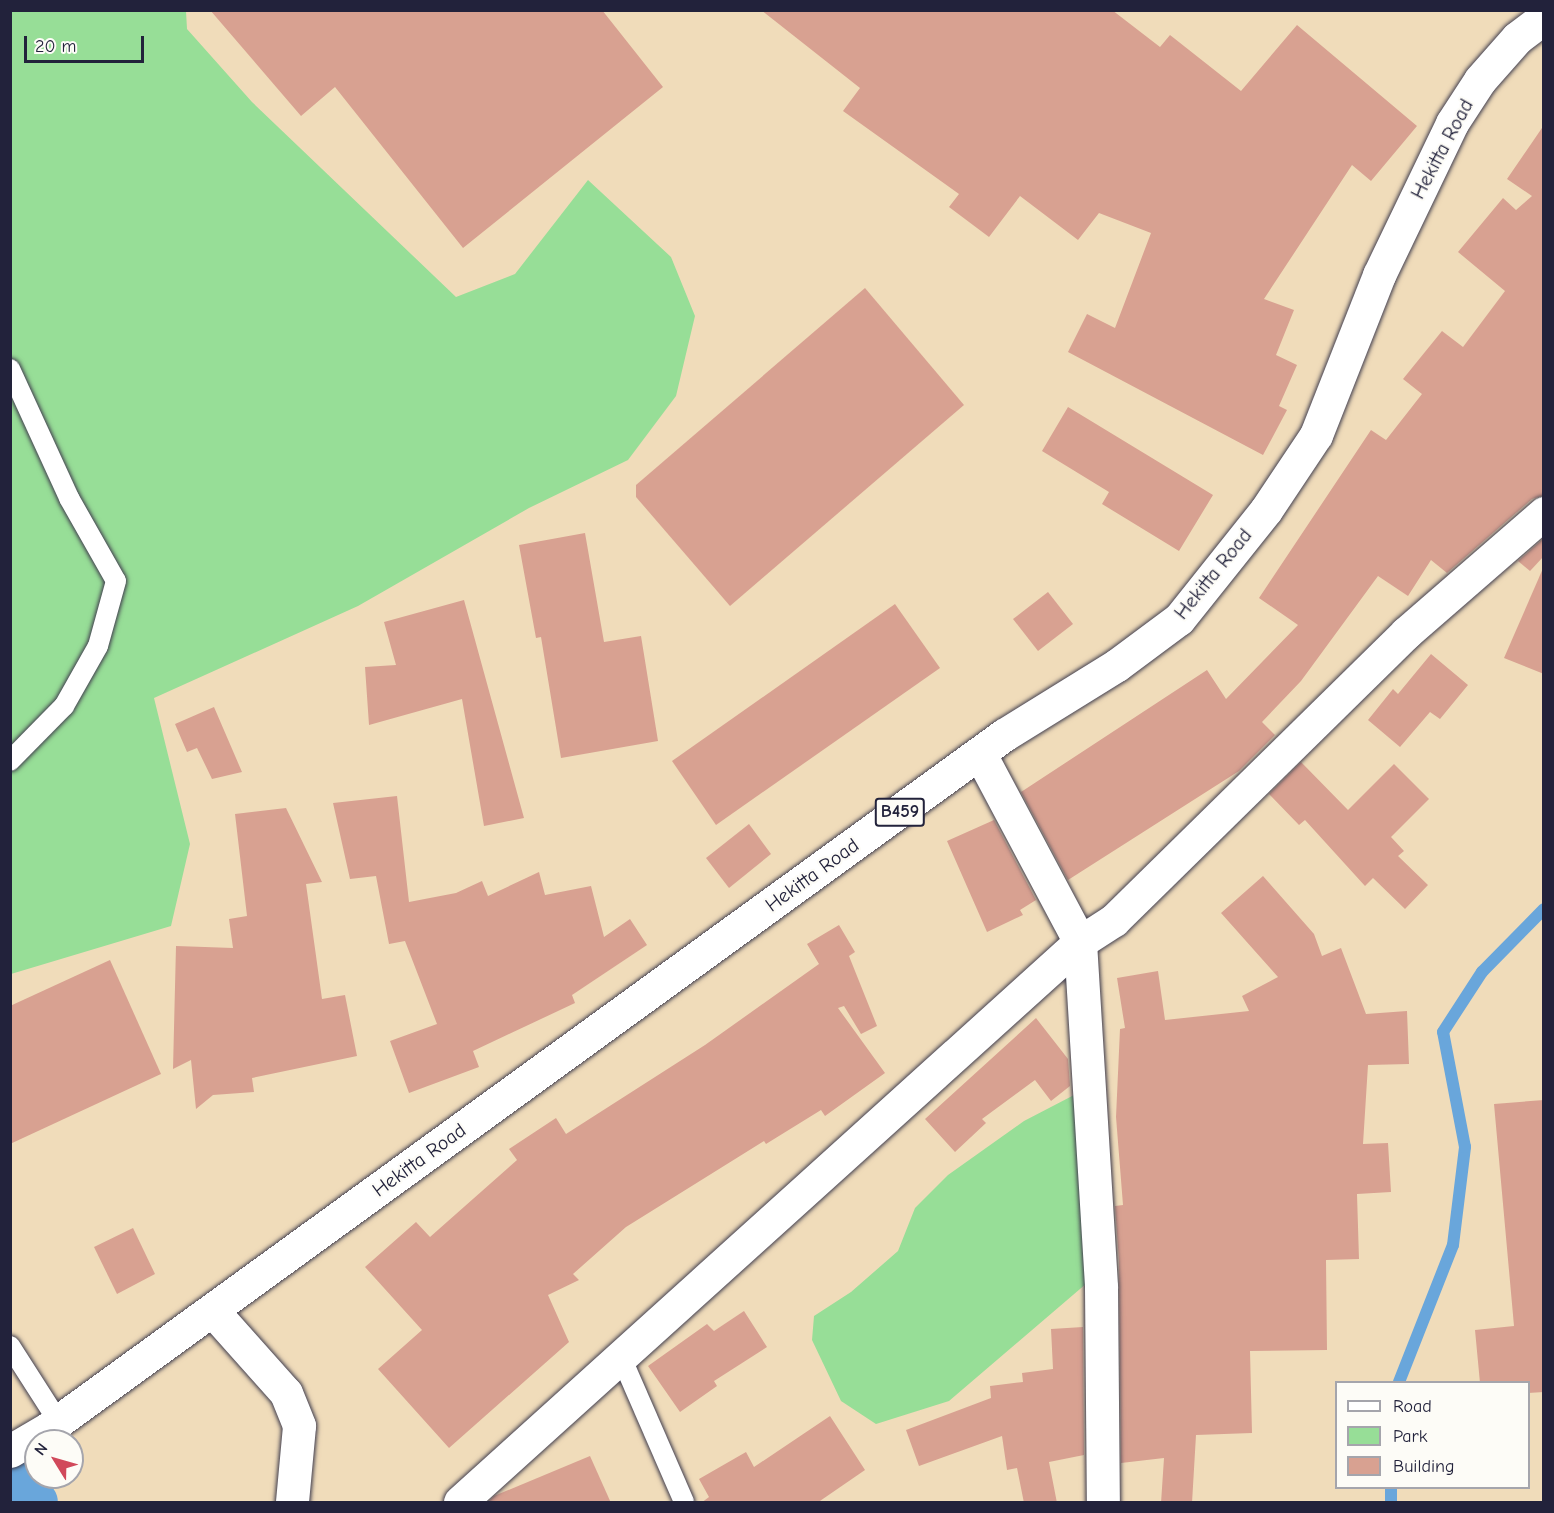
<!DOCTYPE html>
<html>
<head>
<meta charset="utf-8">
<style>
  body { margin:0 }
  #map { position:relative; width:1554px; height:1513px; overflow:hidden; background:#f0dcba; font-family:"Comic Neue",sans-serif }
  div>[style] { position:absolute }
  .green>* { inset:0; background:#97de97 }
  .stream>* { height:12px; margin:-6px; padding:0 6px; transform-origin:6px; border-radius:6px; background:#69a6db }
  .canal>* { height:42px; margin:-21px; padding:0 21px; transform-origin:21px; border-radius:21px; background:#69a6db }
  .building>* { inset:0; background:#d8a191 }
  .roads { filter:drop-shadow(0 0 2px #413e4e) drop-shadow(0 0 2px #413e4e) }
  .service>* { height:20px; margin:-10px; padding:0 10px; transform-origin:10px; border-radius:10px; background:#fff }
  .minor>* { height:33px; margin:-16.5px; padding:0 16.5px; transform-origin:16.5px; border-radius:16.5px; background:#fff }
  .primary>* { height:33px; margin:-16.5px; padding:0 16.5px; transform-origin:16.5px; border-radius:16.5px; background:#fff }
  span { translate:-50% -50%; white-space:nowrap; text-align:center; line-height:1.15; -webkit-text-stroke:4.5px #fdfcf7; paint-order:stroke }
  .shield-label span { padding:2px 4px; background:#fdfcf7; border:2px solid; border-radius:4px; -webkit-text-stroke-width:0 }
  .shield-label { font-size:18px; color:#22223b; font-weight:700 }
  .street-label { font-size:20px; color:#22223b }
  .frame { position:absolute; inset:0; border:12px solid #22223b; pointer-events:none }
  .legend { position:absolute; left:1335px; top:1381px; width:195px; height:108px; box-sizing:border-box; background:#fdfcf7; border:2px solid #a5a5ac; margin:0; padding:8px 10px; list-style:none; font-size:18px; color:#22223b }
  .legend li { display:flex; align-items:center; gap:12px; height:30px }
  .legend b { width:30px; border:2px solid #a5a5ac }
  .north { position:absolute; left:24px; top:1429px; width:60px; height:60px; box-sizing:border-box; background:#fdfcf7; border:2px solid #a5a5ac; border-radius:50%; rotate:307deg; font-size:16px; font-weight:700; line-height:24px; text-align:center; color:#22223b }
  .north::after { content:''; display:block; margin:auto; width:21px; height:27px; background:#d1495b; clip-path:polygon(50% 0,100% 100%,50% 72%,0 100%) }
  .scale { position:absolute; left:24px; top:36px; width:120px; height:27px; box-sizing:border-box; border:3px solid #22223b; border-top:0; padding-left:8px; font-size:18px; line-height:21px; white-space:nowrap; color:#22223b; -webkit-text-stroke:4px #fdfcf7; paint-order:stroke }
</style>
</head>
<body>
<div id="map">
  <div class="green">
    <div style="clip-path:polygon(11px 11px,186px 11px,187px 29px,252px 102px,456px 297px,515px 274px,588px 180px,671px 257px,695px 316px,676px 396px,628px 460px,529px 508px,358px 606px,154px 698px,190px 844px,171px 926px,11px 974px)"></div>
    <div style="clip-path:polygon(1076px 1094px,1087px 1283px,949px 1401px,876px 1424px,841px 1401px,812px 1340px,814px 1316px,851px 1292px,898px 1251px,915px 1208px,948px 1175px,1024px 1121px)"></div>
  </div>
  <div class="stream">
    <div style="left:1399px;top:1382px;width:147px;rotate:-68.5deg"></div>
    <div style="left:1453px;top:1245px;width:99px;rotate:-83deg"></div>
    <div style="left:1465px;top:1147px;width:117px;rotate:-100.8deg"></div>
    <div style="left:1443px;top:1032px;width:72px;rotate:-57deg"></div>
    <div style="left:1482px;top:972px;width:88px;rotate:-45.5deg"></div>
    <div style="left:1391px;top:1488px;width:14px;rotate:90deg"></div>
  </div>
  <div class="canal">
    <div style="left:10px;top:1468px;width:43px;rotate:51.5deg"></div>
  </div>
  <div class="building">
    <div style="clip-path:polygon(210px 10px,602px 10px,663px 87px,463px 248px,335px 87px,301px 116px)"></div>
    <div style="clip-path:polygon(761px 10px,1112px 10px,1160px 47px,1170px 35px,1241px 91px,1297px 25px,1417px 126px,1371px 181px,1352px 165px,1264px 299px,1294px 310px,1276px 355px,1297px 365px,1279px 406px,1287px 410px,1263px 455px,1068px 352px,1087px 314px,1115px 328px,1151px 233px,1099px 213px,1078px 240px,1020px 196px,989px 237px,949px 207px,959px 194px,843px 111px,860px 88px)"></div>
    <div style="clip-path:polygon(1544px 125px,1544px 495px,1532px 499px,1447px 573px,1431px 560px,1408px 596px,1378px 576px,1301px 681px,1262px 722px,1275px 735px,1239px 771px,1068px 880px,1021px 792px,1207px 670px,1226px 699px,1298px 625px,1259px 598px,1371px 430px,1386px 440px,1422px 394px,1403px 379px,1442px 331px,1463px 347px,1505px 291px,1458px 252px,1503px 198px,1516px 210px,1532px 196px,1507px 179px)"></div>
    <div style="clip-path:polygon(865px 288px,964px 405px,730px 606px,636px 497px,636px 485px)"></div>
    <div style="clip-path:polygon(1068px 407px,1213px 495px,1179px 551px,1102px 504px,1109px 492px,1042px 451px)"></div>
    <div style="clip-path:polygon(585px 533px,604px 642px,641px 636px,658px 741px,561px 758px,541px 637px,536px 638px,519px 545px)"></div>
    <div style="clip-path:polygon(1544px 538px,1544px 556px,1530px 571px,1518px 561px)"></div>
    <div style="clip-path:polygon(1544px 566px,1544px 674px,1504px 658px)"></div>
    <div style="clip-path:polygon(1048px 592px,1073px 624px,1038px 651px,1013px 619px)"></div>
    <div style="clip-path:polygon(464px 600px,524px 818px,484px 826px,462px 699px,369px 725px,365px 667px,396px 665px,384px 622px)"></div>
    <div style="clip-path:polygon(895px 604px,940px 668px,716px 825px,672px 761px)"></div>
    <div style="clip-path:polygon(1431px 654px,1468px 685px,1440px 719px,1430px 712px,1400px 747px,1368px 720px,1393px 689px,1398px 694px)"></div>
    <div style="clip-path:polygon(214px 707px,242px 772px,212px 779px,197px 748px,187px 752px,175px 724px)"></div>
    <div style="clip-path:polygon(1301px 762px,1348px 810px,1394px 764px,1429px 799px,1391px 837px,1404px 851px,1398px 856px,1428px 885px,1405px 909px,1373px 878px,1365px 886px,1305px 820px,1299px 825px,1269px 794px)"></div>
    <div style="clip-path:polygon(397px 796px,409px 902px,456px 893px,482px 881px,488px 896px,539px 872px,545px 895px,591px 886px,604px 937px,630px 919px,647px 945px,572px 995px,575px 1003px,473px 1051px,479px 1067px,409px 1093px,390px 1041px,437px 1024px,405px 941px,389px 944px,376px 876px,350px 879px,333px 803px)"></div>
    <div style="clip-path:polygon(286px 808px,322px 882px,306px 884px,322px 999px,345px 995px,357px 1056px,252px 1078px,254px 1092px,213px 1095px,196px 1109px,191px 1060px,173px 1069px,176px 946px,233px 948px,229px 919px,247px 916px,235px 814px)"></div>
    <div style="clip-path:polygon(994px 820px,1036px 900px,1020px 910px,1023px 915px,987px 932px,947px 841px)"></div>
    <div style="clip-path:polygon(749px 824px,771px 854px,729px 888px,706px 858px)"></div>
    <div style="clip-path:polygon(1263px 876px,1314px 934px,1322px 956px,1341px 948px,1366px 1014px,1407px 1011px,1409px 1064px,1368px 1065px,1363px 1144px,1388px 1143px,1391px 1192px,1357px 1194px,1359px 1259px,1326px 1260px,1327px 1350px,1250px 1351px,1252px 1433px,1196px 1435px,1192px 1503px,1161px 1503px,1164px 1458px,1121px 1463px,1119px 1261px,1115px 1206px,1123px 1205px,1116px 1117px,1120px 1029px,1125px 1028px,1117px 978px,1158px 971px,1165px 1020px,1249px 1011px,1242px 996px,1278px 977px,1221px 913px)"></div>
    <div style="clip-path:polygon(839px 925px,855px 952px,849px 956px,877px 1026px,861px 1034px,844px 1006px,838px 1008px,885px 1073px,825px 1116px,821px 1110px,766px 1144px,764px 1141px,626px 1227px,573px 1274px,579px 1280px,548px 1295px,569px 1342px,449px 1448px,378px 1369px,422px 1330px,365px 1267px,416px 1222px,430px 1237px,517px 1160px,509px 1149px,556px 1118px,566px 1134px,705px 1045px,819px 964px,807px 944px)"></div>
    <div style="clip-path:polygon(110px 960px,161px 1074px,10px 1144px,10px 1006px)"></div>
    <div style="clip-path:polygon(1036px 1018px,1068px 1059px,1070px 1086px,1051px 1101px,1035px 1080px,982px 1119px,986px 1123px,955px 1152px,925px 1119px)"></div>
    <div style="clip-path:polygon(1544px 1100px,1544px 1392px,1528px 1393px,1528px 1383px,1480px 1383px,1475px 1330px,1514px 1326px,1494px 1104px)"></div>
    <div style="clip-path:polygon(133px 1228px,155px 1274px,117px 1294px,94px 1247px)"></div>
    <div style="clip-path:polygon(744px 1311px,767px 1347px,714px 1381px,717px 1386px,680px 1412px,648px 1366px,707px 1324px,714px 1331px)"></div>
    <div style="clip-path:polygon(1083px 1327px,1084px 1455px,1049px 1462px,1057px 1503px,1024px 1503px,1017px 1468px,1007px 1470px,1002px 1436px,919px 1466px,906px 1430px,991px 1398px,990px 1386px,1023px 1382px,1022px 1373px,1053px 1369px,1051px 1329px)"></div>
    <div style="clip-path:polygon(830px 1416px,865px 1470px,817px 1503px,701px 1503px,709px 1497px,699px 1479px,746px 1452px,754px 1467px)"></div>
    <div style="clip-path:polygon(590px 1456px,611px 1503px,487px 1503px,494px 1496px)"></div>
  </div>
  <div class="roads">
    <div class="service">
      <div style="left:10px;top:369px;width:142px;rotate:65.4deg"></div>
      <div style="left:69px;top:498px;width:95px;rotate:60.5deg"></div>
      <div style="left:116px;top:581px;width:67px;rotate:105.5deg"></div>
      <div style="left:98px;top:646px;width:69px;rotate:119.5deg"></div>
      <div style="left:64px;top:706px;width:77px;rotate:134.5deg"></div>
      <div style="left:10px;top:1346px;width:89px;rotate:57.4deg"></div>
      <div style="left:621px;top:1357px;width:158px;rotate:66.5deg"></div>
    </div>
    <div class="minor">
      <div style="left:980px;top:754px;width:213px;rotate:62deg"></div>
      <div style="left:1080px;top:942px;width:346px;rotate:86.5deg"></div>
      <div style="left:1101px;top:1287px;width:215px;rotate:89.5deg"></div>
      <div style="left:212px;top:1310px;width:111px;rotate:48.3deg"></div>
      <div style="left:286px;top:1393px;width:35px;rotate:68deg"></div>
      <div style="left:299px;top:1426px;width:76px;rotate:95.3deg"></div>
      <div style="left:460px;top:1502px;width:835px;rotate:-42.09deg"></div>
      <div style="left:1080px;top:942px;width:40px;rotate:-32.9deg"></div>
      <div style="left:1114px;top:920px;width:409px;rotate:-44.5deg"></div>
      <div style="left:1406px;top:633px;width:183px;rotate:-41deg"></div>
    </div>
    <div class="primary">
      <div style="left:10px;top:1451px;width:45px;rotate:-30.5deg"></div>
      <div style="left:49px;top:1428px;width:1180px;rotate:-35.97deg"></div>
      <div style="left:1004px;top:735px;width:133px;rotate:-31.8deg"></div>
      <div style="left:1117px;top:665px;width:77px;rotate:-36.6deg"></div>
      <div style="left:1179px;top:619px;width:139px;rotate:-51.4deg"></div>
      <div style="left:1266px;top:510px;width:90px;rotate:-56.3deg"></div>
      <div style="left:1316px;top:435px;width:172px;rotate:-68.5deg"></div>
      <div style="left:1379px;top:275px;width:169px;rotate:-64.3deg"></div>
      <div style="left:1452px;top:123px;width:51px;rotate:-56.9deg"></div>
      <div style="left:1480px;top:80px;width:56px;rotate:-48.6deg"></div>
      <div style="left:1517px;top:38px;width:34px;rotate:-37deg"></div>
    </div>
  </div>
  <div class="shield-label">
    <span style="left:900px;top:812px">B459</span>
  </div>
  <div class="street-label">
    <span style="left:1442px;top:149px;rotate:-62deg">Hekitta Road</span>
    <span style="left:1213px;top:574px;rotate:-51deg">Hekitta Road</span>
    <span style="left:812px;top:875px;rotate:-36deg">Hekitta Road</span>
    <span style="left:419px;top:1160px;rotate:-36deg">Hekitta Road</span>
  </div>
  <div class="frame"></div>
  <ul class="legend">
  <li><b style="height:8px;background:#fff"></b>Road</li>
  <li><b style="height:16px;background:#97de97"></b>Park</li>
  <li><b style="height:16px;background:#d8a191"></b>Building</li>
  </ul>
  <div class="north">N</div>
  <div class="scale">20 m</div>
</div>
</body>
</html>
